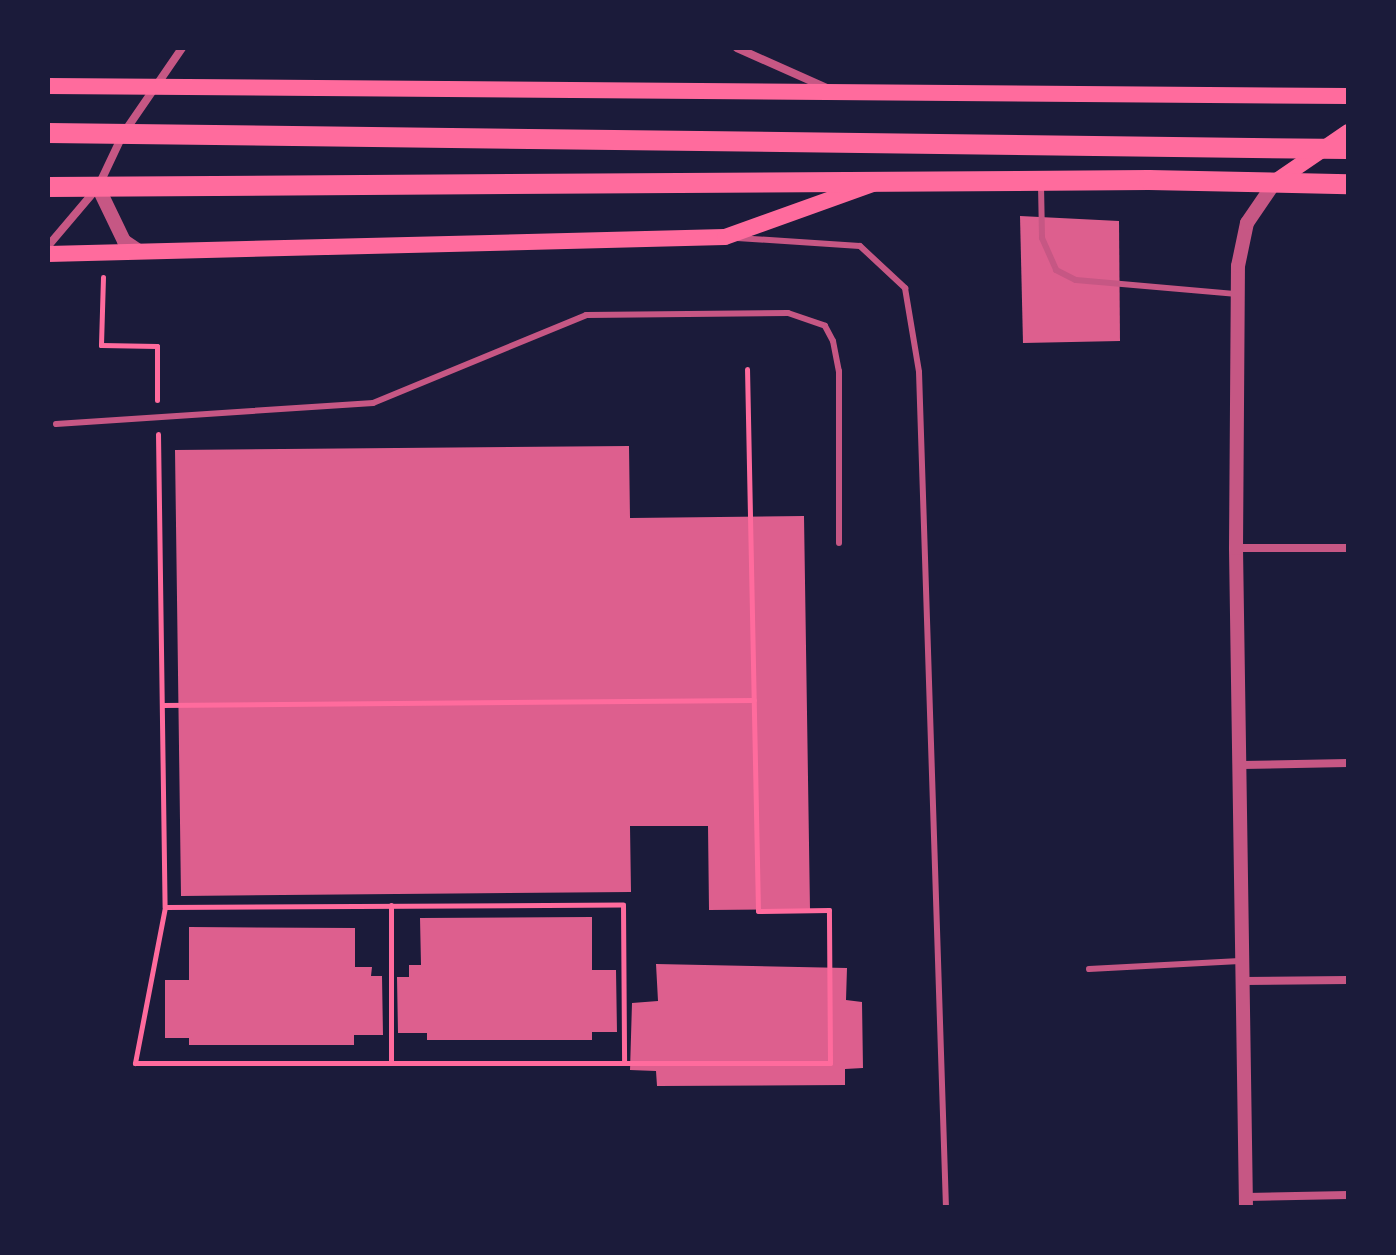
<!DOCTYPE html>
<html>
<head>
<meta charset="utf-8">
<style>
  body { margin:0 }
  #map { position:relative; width:1396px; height:1255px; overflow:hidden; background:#1b1b3a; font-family:"Noto Sans",sans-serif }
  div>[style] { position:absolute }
  .building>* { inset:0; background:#dd5f8e }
  .path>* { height:5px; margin:-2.5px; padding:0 2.5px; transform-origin:2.5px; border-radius:2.5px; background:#ff6b9d }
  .service>* { height:6px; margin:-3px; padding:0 3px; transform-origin:3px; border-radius:3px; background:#c65784 }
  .minor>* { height:8px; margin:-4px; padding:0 4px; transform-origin:4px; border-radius:4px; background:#c65784 }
  .tertiary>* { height:14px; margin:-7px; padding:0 7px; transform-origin:7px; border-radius:7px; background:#c65784 }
  .secondary>* { height:16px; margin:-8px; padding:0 8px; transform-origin:8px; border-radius:8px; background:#ff6b9d }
  .primary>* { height:20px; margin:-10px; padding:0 10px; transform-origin:10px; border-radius:10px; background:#ff6b9d }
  span { translate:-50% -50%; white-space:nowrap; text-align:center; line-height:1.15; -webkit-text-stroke:6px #1b1b3a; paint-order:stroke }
  .frame { position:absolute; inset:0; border:50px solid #1b1b3a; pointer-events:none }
</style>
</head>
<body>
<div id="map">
  <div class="building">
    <div style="clip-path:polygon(1020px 216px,1119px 221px,1120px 341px,1023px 343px)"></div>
    <div style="clip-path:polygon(629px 446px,630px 518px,804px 516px,810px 909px,709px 910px,708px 826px,630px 826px,631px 892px,181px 896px,175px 450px)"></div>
    <div style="clip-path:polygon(592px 917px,592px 970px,616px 970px,617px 1032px,592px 1032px,592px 1040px,427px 1040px,427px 1033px,398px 1033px,397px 977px,409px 977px,409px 965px,421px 965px,420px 918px)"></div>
    <div style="clip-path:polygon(189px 927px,355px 928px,355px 967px,372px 967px,371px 976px,382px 976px,383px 1035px,354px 1035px,354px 1045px,189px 1045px,189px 1038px,165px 1038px,165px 980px,189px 980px)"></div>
    <div style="clip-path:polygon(656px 964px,847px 968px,846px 1000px,862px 1002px,863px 1068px,845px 1069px,845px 1085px,657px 1086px,656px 1071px,630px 1070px,632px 1003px,658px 1001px)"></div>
  </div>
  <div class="path">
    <div style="left:103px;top:277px;width:68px;rotate:91.7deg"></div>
    <div style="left:101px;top:345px;width:56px;rotate:1deg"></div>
    <div style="left:157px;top:346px;width:54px;rotate:90deg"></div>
    <div style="left:158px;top:434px;width:473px;rotate:89.2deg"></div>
    <div style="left:165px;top:907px;width:159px;rotate:100.9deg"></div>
    <div style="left:135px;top:1063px;width:695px"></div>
    <div style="left:830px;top:1063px;width:153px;rotate:-90.4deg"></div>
    <div style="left:829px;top:910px;width:71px;rotate:179.2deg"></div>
    <div style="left:758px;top:911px;width:542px;rotate:-91.16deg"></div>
    <div style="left:162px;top:705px;width:592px;rotate:-0.48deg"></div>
    <div style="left:165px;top:907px;width:458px;rotate:-0.3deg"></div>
    <div style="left:623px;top:905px;width:158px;rotate:89.6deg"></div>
    <div style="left:391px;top:1063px;width:158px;rotate:-90deg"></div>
  </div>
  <div class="service">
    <div style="left:1041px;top:185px;width:53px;rotate:88.9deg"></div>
    <div style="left:1042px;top:238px;width:35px;rotate:66deg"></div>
    <div style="left:1056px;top:270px;width:22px;rotate:27deg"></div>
    <div style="left:1076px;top:280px;width:162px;rotate:5deg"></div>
    <div style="left:737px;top:238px;width:123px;rotate:3.7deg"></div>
    <div style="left:860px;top:246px;width:62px;rotate:43deg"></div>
    <div style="left:905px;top:288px;width:85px;rotate:80.5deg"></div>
    <div style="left:919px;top:372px;width:835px;rotate:88.15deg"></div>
    <div style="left:56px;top:424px;width:318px;rotate:-3.8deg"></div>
    <div style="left:373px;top:403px;width:230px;rotate:-22.4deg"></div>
    <div style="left:586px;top:315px;width:202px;rotate:-0.6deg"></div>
    <div style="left:788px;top:313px;width:39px;rotate:19deg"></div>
    <div style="left:825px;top:326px;width:17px;rotate:62deg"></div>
    <div style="left:833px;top:341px;width:31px;rotate:79deg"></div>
    <div style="left:839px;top:371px;width:172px;rotate:90deg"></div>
    <div style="left:1089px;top:969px;width:151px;rotate:-3deg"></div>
  </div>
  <div class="minor">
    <div style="left:737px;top:48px;width:98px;rotate:24deg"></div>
    <div style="left:48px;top:246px;width:77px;rotate:-49.7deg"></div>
    <div style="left:98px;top:187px;width:59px;rotate:-64.7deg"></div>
    <div style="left:123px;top:134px;width:104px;rotate:-55.5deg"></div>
    <div style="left:1236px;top:548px;width:112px"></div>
    <div style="left:1242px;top:765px;width:106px;rotate:-1.1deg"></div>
    <div style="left:1244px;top:981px;width:104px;rotate:-0.6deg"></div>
    <div style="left:1246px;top:1197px;width:102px;rotate:-1.1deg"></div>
  </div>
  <div class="tertiary">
    <div style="left:98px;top:187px;width:60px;rotate:64.3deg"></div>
    <div style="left:124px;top:241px;width:18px;rotate:34deg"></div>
    <div style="left:1246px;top:1207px;width:659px;rotate:-90.87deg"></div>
    <div style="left:1236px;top:548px;width:282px;rotate:-89.6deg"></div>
    <div style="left:1238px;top:266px;width:44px;rotate:-78.2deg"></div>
    <div style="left:1247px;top:223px;width:50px;rotate:-55.7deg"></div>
  </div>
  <div class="secondary">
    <div style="left:48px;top:86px;width:1300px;rotate:0.44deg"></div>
    <div style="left:1275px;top:182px;width:88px;rotate:-34.4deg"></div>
    <div style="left:48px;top:254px;width:677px;rotate:-1.44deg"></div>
    <div style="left:725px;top:237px;width:157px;rotate:-19.7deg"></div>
  </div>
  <div class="primary">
    <div style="left:48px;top:133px;width:1300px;rotate:0.71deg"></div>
    <div style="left:48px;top:187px;width:1101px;rotate:-0.36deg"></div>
    <div style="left:1149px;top:180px;width:199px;rotate:1.2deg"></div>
  </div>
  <div class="frame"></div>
</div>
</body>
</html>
